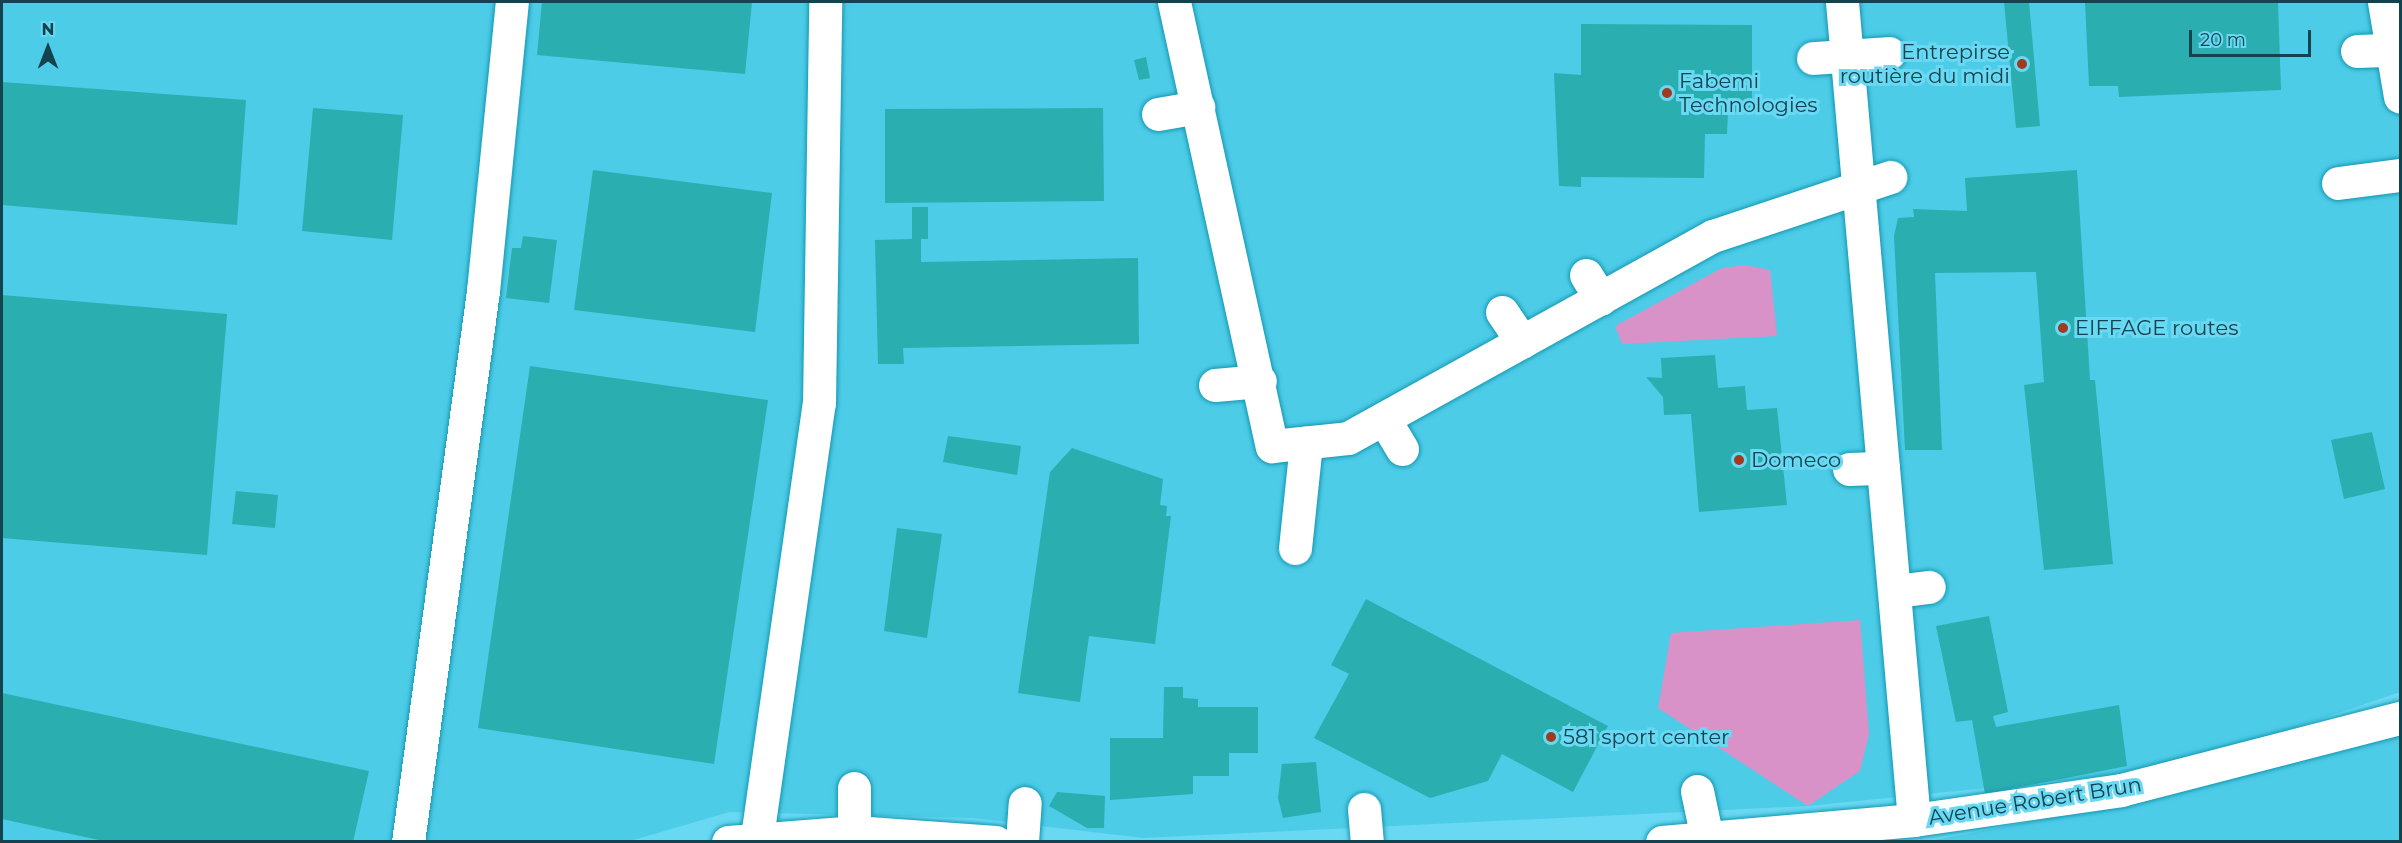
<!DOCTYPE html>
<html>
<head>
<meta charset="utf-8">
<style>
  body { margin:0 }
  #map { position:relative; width:2402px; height:843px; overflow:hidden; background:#69d8f3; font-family:Montserrat,sans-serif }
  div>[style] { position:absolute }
  .built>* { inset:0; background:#4dcce8 }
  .green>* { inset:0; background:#d892c7 }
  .building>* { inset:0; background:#2baeaf }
  .roads { filter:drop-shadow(0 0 2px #1498b1) drop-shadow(0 0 2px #1498b1) }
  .minor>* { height:33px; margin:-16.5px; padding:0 16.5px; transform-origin:16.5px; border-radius:16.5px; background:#fff }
  .dots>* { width:16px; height:16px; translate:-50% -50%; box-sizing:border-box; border:3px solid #69d8f3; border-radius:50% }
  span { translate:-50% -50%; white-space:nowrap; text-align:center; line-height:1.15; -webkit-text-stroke:6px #69d8f3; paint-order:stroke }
  .poi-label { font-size:21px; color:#13434e }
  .right { translate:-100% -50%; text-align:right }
  .left { translate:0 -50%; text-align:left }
  .street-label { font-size:21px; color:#13434e }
  .frame { position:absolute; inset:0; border:3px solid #13434e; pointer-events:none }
  .north { position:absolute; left:18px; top:18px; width:60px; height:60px; -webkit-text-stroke:4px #69d8f3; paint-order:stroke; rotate:0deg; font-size:16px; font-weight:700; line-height:24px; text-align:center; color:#13434e }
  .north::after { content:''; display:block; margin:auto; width:21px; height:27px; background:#13434e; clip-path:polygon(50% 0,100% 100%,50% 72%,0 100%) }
  .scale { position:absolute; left:2189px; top:30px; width:122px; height:27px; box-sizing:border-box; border:3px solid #13434e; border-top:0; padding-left:8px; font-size:18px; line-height:21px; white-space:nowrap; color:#13434e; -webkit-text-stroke:4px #69d8f3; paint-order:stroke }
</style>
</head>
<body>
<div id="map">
  <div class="built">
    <div style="clip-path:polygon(2px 2px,2400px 2px,2400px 692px,2175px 769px,1808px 806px,1143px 838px,974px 818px,729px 812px,627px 842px,2px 842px)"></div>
    <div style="clip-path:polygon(2400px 735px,2400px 841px,1924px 842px,2133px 802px)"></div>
  </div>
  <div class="green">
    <div style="clip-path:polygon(1745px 265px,1770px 270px,1777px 336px,1622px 344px,1615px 326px,1722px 268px)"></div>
    <div style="clip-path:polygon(1860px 620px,1869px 734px,1860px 771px,1808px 806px,1658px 708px,1671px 633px)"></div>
  </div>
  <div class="building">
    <div style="clip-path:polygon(542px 2px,752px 2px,745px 74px,537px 55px)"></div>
    <div style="clip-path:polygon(2004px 2px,2029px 2px,2040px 126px,2016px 128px)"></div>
    <div style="clip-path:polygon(2085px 2px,2278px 2px,2281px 90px,2119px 97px,2118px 86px,2089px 86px)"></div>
    <div style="clip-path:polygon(1581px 24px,1752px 25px,1752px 112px,1728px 112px,1727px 134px,1705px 134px,1704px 178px,1581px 177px,1581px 187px,1559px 186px,1554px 73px,1581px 75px)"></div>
    <div style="clip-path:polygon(1146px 57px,1150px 78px,1139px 80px,1134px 60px)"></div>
    <div style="clip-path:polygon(2px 82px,246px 100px,237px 225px,2px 205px)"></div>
    <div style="clip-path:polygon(313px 108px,403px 115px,392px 240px,302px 231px)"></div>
    <div style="clip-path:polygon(1103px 108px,1104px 201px,885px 203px,885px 109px)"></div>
    <div style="clip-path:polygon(593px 170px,772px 193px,755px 332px,574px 310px)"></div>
    <div style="clip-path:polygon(2077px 170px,2090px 380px,2095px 380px,2113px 564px,2044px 570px,2024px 385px,2044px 382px,2036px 272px,1935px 273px,1942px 450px,1905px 450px,1894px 236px,1898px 218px,1914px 217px,1913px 209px,1967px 211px,1965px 178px)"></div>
    <div style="clip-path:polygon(912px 207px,928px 207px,928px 239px,921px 239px,921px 262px,1138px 258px,1139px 344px,903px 348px,904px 364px,878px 364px,875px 240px,912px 239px)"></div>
    <div style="clip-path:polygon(523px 236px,557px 240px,549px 303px,506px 298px,512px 248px,521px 248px)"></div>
    <div style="clip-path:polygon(2px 295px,227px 314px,207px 555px,2px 538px)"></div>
    <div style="clip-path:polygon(1715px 355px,1718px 388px,1745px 386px,1747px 410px,1777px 408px,1787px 505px,1699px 512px,1691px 414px,1664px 415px,1663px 397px,1646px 377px,1662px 378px,1661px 358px)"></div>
    <div style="clip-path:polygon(530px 366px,768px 400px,714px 764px,478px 728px)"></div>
    <div style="clip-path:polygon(2372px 432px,2385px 489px,2344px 499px,2331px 440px)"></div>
    <div style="clip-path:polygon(948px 436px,1021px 446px,1017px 475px,943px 462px)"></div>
    <div style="clip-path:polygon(1072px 448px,1163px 479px,1160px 505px,1167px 506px,1166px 516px,1171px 516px,1155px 644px,1089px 636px,1080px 702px,1018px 693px,1050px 472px)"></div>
    <div style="clip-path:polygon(236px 491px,278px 495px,275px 528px,232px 524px)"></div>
    <div style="clip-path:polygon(897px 528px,942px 534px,927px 638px,884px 631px)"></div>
    <div style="clip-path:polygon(1366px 599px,1608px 726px,1573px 792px,1502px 754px,1488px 781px,1430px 798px,1314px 738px,1349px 674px,1331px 665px)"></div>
    <div style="clip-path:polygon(1989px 616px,2008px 712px,1993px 716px,1996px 727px,2119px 705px,2127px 766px,1985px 794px,1972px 720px,1956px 722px,1936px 626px)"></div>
    <div style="clip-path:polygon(1164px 687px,1183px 687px,1183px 698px,1198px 699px,1198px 707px,1258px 707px,1258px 753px,1229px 753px,1229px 776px,1193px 776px,1193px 794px,1110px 800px,1110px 738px,1163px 738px)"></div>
    <div style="clip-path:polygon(2px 693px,369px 771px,353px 842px,108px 842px,2px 819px)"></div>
    <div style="clip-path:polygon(1316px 762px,1321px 812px,1283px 818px,1278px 798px,1282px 764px)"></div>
    <div style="clip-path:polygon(1057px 792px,1105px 796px,1104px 828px,1087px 828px,1049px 806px)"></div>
  </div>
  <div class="roads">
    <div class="minor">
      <div style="left:1174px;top:2px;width:455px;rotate:77.6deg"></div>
      <div style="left:1272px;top:446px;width:76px;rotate:-6deg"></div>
      <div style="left:1348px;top:438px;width:417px;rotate:-29deg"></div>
      <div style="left:1713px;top:236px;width:187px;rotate:-18.4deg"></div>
      <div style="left:1842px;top:2px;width:821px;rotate:84.97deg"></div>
      <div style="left:2384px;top:2px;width:96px;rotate:80.4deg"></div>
      <div style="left:2357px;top:51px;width:36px;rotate:-2deg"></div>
      <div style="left:1813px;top:58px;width:76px;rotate:-3.8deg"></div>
      <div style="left:1158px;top:114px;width:41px;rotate:-9.9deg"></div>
      <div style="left:2338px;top:183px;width:63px;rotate:-7.4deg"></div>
      <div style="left:1586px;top:275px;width:28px;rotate:58deg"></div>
      <div style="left:1502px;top:312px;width:36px;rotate:56deg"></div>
      <div style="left:1215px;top:385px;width:45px;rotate:-5.1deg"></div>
      <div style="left:1384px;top:419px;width:35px;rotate:59deg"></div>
      <div style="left:1849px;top:469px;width:34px;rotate:-2deg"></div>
      <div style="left:1295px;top:548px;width:106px;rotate:-84deg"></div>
      <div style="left:1895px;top:591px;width:34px;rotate:-7deg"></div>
      <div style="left:854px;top:788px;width:44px;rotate:90deg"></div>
      <div style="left:1697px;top:791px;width:48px;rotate:78deg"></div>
      <div style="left:1364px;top:809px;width:33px;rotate:85deg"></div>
      <div style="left:757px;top:837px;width:438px;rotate:-81.9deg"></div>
      <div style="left:819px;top:403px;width:401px;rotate:-89.1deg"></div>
      <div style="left:408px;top:842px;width:556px;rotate:-82.25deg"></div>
      <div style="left:483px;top:291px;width:290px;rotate:-84.3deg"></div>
      <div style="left:728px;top:842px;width:126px;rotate:-4.5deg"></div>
      <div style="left:854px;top:832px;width:142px;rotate:4deg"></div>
      <div style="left:1022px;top:842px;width:39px;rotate:-86deg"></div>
      <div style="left:1662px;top:842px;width:253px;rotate:-5deg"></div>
      <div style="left:1914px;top:820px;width:209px;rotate:-8.2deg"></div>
      <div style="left:2121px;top:790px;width:288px;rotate:-14.5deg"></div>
    </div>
  </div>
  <div class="dots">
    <div style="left:2022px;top:64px;background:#a23a1e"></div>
    <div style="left:1667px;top:93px;background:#a23a1e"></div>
    <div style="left:2063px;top:328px;background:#a23a1e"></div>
    <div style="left:1739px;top:460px;background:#a23a1e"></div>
    <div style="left:1551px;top:737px;background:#a23a1e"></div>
  </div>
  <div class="poi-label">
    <span class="right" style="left:2010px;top:64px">Entrepirse<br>routière du midi</span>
    <span class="left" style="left:1679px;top:93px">Fabemi<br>Technologies</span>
    <span class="left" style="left:2075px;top:328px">EIFFAGE routes</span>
    <span class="left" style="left:1751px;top:460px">Domeco</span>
    <span class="left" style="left:1563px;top:737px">581 sport center</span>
  </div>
  <div class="street-label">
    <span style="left:2035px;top:801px;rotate:-9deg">Avenue Robert Brun</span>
  </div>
  <div class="frame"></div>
  <div class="north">N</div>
  <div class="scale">20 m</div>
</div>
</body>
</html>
